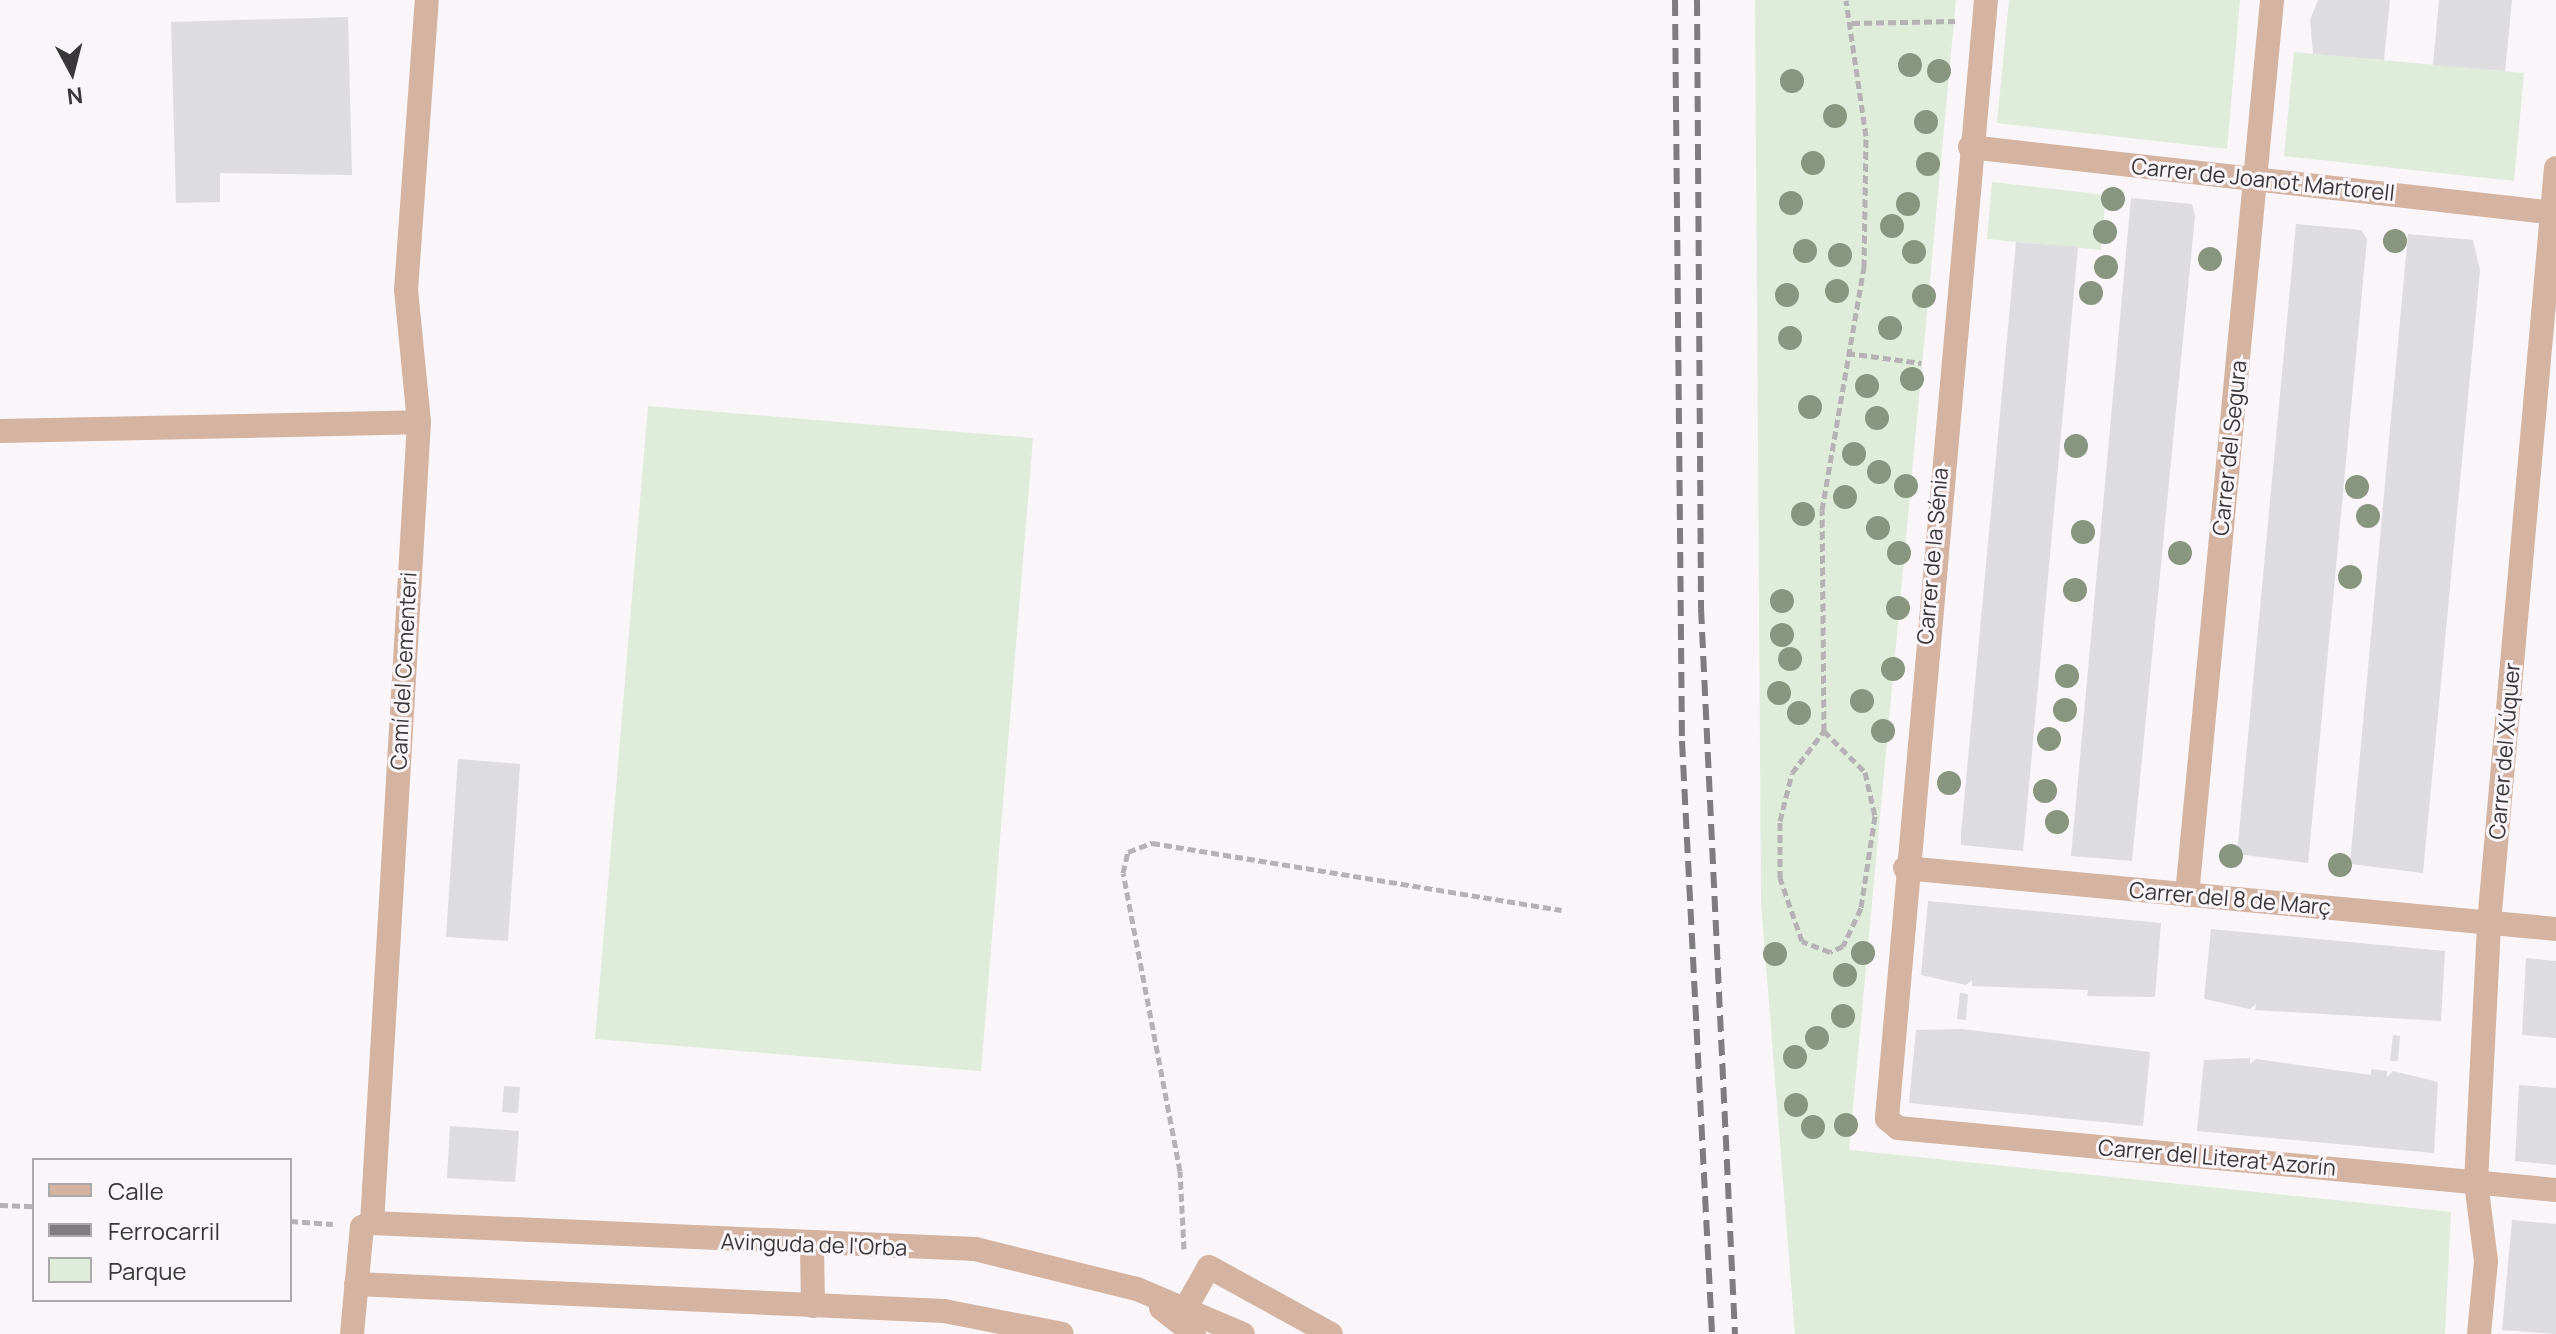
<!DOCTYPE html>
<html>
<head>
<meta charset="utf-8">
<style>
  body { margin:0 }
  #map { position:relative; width:2556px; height:1334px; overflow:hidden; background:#f9f5f9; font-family:Manrope,sans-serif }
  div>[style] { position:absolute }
  .green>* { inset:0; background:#dfecd9 }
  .building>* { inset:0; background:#dddce1 }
  .path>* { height:5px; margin-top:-2.5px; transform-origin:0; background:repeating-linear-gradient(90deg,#b5b1b5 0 8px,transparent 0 12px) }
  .minor>* { height:24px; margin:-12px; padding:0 12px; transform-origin:12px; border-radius:12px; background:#d4b3a0 }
  .rail>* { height:6px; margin-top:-3px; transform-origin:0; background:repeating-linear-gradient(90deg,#7e7c7e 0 16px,transparent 0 24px) }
  .trees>* { width:24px; height:24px; margin:-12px; border-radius:50%; background:#88957f }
  span { translate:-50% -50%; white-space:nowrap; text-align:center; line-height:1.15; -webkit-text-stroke:6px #f9f5f9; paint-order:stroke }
  .street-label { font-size:22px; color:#393739 }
  .legend { position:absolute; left:32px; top:1158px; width:260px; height:144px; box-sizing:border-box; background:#f9f5f9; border:2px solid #aca9ac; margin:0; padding:10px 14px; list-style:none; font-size:24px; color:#393739 }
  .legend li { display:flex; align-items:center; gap:16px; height:40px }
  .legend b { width:40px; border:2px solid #aca9ac }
  .north { position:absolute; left:32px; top:32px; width:80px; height:80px; -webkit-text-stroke:6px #f9f5f9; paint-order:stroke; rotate:173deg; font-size:22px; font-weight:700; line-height:32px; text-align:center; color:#393739 }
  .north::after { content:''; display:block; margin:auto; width:28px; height:36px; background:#393739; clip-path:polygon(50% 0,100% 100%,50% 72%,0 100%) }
</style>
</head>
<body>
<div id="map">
  <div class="green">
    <div style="clip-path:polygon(1755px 0,1956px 0,1849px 1150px,2451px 1212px,2445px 1334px,1795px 1334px,1761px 901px)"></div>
    <div style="clip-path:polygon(2009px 0,2240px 0,2227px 149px,1997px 123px)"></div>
    <div style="clip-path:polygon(2294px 52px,2524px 73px,2514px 181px,2284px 156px)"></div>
    <div style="clip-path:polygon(1992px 182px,2106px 195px,2101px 250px,1987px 239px)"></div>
    <div style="clip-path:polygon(648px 406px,1033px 438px,981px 1071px,595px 1039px)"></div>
  </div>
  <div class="building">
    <div style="clip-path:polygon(2318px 0,2390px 0,2384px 60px,2313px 54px,2310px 20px)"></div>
    <div style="clip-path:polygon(2439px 0,2512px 0,2505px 71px,2433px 65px)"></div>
    <div style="clip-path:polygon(348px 17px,352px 175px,220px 173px,220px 202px,176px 203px,171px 22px)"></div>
    <div style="clip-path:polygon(2131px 198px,2192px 204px,2195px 216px,2132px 861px,2071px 856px)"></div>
    <div style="clip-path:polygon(2296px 224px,2361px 230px,2367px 239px,2308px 863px,2237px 854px)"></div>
    <div style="clip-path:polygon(2408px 234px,2473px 240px,2480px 270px,2423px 873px,2350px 864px)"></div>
    <div style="clip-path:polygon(2016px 242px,2078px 247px,2023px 851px,1961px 845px,1961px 834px)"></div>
    <div style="clip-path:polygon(458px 759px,520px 764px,508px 941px,446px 937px)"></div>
    <div style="clip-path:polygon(1928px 901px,2161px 923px,2155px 997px,2087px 996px,2088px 990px,1972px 986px,1972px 980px,1966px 985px,1921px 975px)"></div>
    <div style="clip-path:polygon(2211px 929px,2445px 951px,2441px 1021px,2255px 1010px,2256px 1004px,2250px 1009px,2204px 999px)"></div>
    <div style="clip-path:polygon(2526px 958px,2556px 961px,2556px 1038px,2522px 1035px)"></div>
    <div style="clip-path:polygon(1960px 993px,1968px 994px,1966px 1020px,1957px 1019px)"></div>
    <div style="clip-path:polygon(1962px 1029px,2150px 1052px,2143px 1126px,1909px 1103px,1916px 1030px)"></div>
    <div style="clip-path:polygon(2393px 1035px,2400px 1036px,2398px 1061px,2390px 1061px)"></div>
    <div style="clip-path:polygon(2250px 1058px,2250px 1064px,2256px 1059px,2371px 1075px,2371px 1069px,2387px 1071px,2387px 1077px,2393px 1071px,2438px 1082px,2434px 1153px,2197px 1131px,2204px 1060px)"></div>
    <div style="clip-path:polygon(2519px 1085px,2556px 1088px,2556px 1165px,2515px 1161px)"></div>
    <div style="clip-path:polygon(504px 1086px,520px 1087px,518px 1113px,502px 1112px)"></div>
    <div style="clip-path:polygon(450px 1126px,519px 1131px,515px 1182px,447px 1178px)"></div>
    <div style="clip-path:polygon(2512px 1220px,2556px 1224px,2556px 1334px,2502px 1330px)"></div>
  </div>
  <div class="path">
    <div style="left:1852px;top:23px;width:103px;rotate:-1.1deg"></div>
    <div style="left:1847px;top:353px;width:75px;rotate:7.7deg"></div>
    <div style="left:1824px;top:731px;width:221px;rotate:-90.5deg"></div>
    <div style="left:1822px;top:510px;width:247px;rotate:-80.2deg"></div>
    <div style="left:1864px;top:267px;width:131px;rotate:-89.1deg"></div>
    <div style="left:1866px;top:136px;width:137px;rotate:-98.4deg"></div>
    <div style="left:1824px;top:731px;width:58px;rotate:45deg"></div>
    <div style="left:1865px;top:772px;width:45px;rotate:77.2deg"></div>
    <div style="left:1875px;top:816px;width:93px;rotate:98.7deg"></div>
    <div style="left:1861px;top:908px;width:42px;rotate:115.3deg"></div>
    <div style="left:1843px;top:946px;width:14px;rotate:155deg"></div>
    <div style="left:1830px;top:952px;width:30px;rotate:-159deg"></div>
    <div style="left:1802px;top:941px;width:67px;rotate:-109.2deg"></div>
    <div style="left:1780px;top:878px;width:57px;rotate:-90deg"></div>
    <div style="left:1780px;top:821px;width:49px;rotate:-76deg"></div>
    <div style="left:1792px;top:773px;width:53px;rotate:-52.7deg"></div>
    <div style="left:0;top:1205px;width:34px;rotate:2deg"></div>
    <div style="left:290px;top:1221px;width:43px;rotate:4deg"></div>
    <div style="left:1184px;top:1249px;width:78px;rotate:-92.9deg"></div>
    <div style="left:1180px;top:1171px;width:303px;rotate:-100.8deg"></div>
    <div style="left:1123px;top:873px;width:22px;rotate:-77deg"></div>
    <div style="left:1128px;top:852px;width:26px;rotate:-21deg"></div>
    <div style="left:1152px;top:843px;width:415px;rotate:9.3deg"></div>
  </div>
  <div class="minor">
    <div style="left:1986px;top:0;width:1123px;rotate:95.06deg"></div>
    <div style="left:1887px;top:1119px;width:14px;rotate:39deg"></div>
    <div style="left:1898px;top:1128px;width:661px;rotate:5.38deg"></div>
    <div style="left:1970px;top:147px;width:590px;rotate:6.43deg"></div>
    <div style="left:0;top:431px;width:419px;rotate:-1.2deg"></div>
    <div style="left:1905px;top:868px;width:654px;rotate:5.35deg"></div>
    <div style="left:2187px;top:895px;width:899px;rotate:-84.57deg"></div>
    <div style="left:372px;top:1223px;width:604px;rotate:2.47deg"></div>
    <div style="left:975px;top:1249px;width:167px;rotate:13.9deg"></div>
    <div style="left:1137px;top:1289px;width:115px;rotate:23deg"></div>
    <div style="left:812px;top:1245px;width:61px;rotate:89.1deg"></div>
    <div style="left:356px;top:1284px;width:589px;rotate:2.63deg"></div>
    <div style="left:944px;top:1311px;width:120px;rotate:11deg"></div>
    <div style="left:1161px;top:1308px;width:42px;rotate:38.2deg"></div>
    <div style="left:1185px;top:1309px;width:48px;rotate:-60.3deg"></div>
    <div style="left:1209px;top:1267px;width:139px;rotate:28.8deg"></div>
    <div style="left:352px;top:1334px;width:107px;rotate:-84.7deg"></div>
    <div style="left:362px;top:1227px;width:11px;rotate:-22deg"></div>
    <div style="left:372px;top:1223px;width:802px;rotate:-86.64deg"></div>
    <div style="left:419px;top:422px;width:133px;rotate:-95.6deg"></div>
    <div style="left:406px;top:290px;width:291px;rotate:-85.9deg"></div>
    <div style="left:2479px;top:1334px;width:73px;rotate:-84.5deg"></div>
    <div style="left:2486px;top:1261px;width:80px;rotate:-97.2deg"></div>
    <div style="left:2476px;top:1182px;width:259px;rotate:-87.1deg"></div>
    <div style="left:2489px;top:923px;width:758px;rotate:-84.93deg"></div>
  </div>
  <div class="rail">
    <div style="left:1675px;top:0;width:741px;rotate:89.46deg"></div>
    <div style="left:1682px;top:741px;width:594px;rotate:87.1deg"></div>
    <div style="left:1697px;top:0;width:608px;rotate:89.62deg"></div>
    <div style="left:1701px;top:608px;width:727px;rotate:87.32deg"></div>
  </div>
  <div class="trees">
    <div style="left:1910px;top:65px"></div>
    <div style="left:1939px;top:71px"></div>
    <div style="left:1792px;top:81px"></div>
    <div style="left:1835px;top:116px"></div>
    <div style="left:1926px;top:122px"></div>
    <div style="left:1813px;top:163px"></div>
    <div style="left:1928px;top:164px"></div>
    <div style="left:2113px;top:199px"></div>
    <div style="left:1791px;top:203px"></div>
    <div style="left:1908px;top:204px"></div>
    <div style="left:1892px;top:226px"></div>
    <div style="left:2105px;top:232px"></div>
    <div style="left:2395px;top:241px"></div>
    <div style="left:1805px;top:251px"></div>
    <div style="left:1914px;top:252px"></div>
    <div style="left:1840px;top:255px"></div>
    <div style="left:2210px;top:259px"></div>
    <div style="left:2106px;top:267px"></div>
    <div style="left:1837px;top:291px"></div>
    <div style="left:2091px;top:293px"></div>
    <div style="left:1787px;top:295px"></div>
    <div style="left:1924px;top:296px"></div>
    <div style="left:1890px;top:328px"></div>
    <div style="left:1790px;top:338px"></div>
    <div style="left:1912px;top:379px"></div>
    <div style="left:1867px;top:386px"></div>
    <div style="left:1810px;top:407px"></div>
    <div style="left:1877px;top:418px"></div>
    <div style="left:2076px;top:446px"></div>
    <div style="left:1854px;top:454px"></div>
    <div style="left:1879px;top:472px"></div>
    <div style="left:1906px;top:486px"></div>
    <div style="left:2357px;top:487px"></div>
    <div style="left:1845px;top:497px"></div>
    <div style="left:1803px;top:514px"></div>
    <div style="left:2368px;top:516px"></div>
    <div style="left:1878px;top:528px"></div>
    <div style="left:2083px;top:532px"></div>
    <div style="left:1899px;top:553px"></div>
    <div style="left:2180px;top:553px"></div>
    <div style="left:2350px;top:577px"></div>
    <div style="left:2075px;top:590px"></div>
    <div style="left:1782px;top:601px"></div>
    <div style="left:1898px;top:608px"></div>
    <div style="left:1782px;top:635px"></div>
    <div style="left:1790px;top:659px"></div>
    <div style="left:1893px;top:669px"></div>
    <div style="left:2067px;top:676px"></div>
    <div style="left:1779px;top:693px"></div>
    <div style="left:1862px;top:701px"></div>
    <div style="left:2065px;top:710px"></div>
    <div style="left:1799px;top:713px"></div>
    <div style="left:1883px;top:731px"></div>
    <div style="left:2049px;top:739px"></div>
    <div style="left:1949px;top:783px"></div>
    <div style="left:2045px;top:791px"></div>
    <div style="left:2057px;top:822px"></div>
    <div style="left:2231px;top:856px"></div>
    <div style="left:2340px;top:865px"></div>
    <div style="left:1863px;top:953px"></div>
    <div style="left:1775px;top:954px"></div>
    <div style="left:1845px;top:975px"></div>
    <div style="left:1843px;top:1016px"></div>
    <div style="left:1817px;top:1038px"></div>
    <div style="left:1795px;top:1057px"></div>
    <div style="left:1796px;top:1105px"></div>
    <div style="left:1846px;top:1125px"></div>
    <div style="left:1813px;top:1127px"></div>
  </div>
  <div class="street-label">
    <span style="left:2263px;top:180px;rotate:6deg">Carrer de Joanot Martorell</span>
    <span style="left:2230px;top:448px;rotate:-84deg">Carrer del Segura</span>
    <span style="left:1933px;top:556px;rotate:-85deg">Carrer de la Sénia</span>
    <span style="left:404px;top:671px;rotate:-87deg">Camí del Cementeri</span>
    <span style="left:2505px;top:751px;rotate:-85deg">Carrer del Xúquer</span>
    <span style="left:2230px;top:899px;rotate:5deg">Carrer del 8 de Març</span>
    <span style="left:2217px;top:1158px;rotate:5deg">Carrer del Literat Azorín</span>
    <span style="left:814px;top:1245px;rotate:2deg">Avinguda de l'Orba</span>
  </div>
  <ul class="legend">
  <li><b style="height:10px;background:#d4b3a0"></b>Calle</li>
  <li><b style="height:10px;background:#7e7c7e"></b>Ferrocarril</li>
  <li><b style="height:22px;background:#dfecd9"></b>Parque</li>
  </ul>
  <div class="north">N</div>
</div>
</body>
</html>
